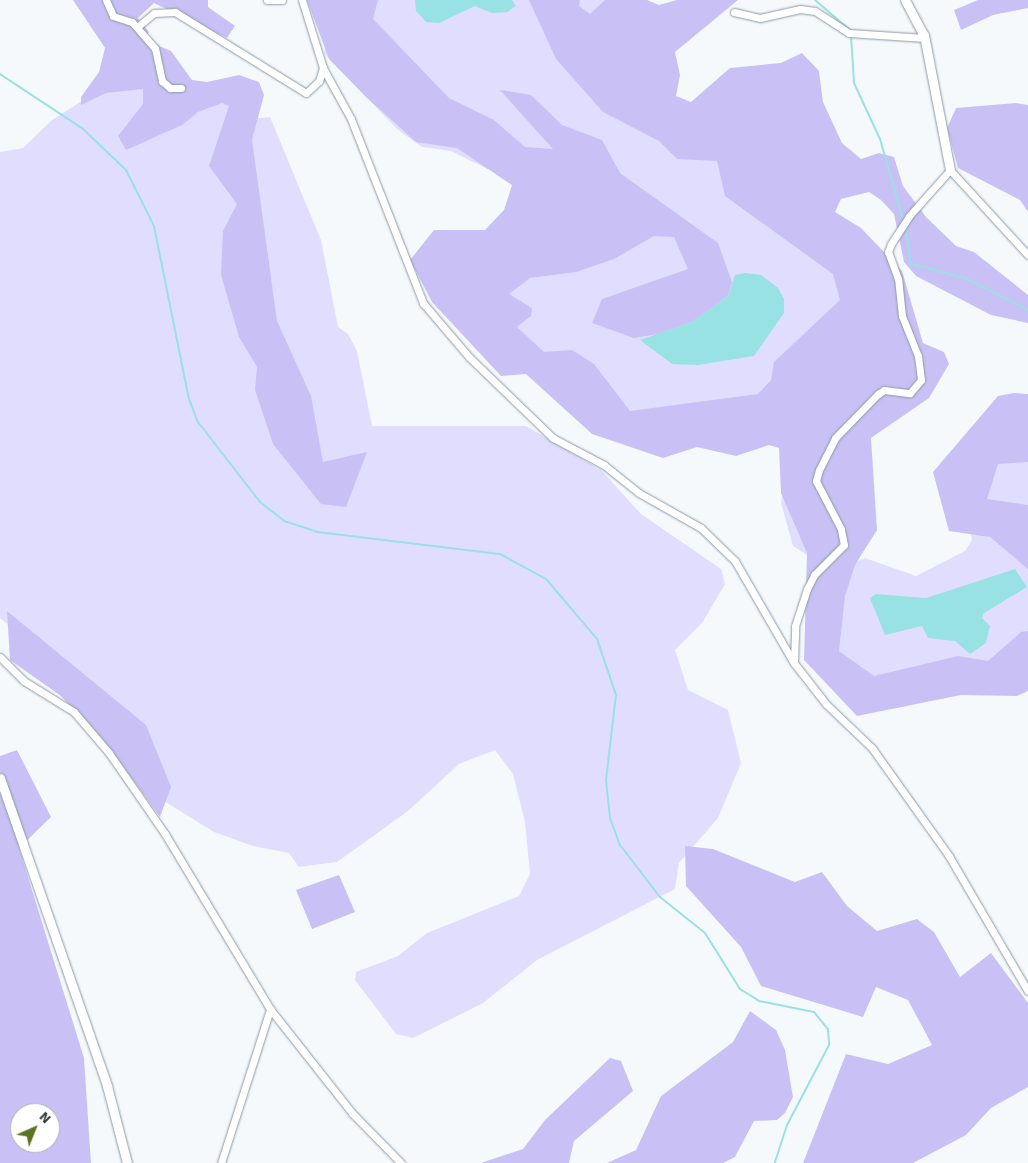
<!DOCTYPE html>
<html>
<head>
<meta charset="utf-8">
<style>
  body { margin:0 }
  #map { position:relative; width:1028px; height:1163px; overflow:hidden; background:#f6f9fc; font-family:Signika,sans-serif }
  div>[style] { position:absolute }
  .green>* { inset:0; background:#e1ddff }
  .forest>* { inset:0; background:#c9c1f5 }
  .water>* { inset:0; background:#99e2e3 }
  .stream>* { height:2px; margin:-1px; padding:0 1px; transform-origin:1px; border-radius:1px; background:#99e2e3 }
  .roads { filter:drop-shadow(0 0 1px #8c9aa6) drop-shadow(0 0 1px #8c9aa6) }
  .minor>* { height:7px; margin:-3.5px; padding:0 3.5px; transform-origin:3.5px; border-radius:3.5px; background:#fff }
  .tertiary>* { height:9px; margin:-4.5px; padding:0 4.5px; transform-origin:4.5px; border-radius:4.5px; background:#fff }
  span { translate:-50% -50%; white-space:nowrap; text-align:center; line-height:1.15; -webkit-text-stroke:4px #fff; paint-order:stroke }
  .north { position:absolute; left:10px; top:1103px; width:50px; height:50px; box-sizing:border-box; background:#fff; border:1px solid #adb0b2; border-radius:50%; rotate:44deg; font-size:14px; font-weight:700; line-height:20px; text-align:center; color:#33393e }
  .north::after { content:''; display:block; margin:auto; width:18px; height:22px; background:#5b7325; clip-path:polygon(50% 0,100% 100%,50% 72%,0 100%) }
</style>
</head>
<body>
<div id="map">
  <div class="green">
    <div style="clip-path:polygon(335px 0,612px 0,643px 99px,716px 137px,833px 264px,877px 389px,819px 563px,793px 546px,781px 503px,788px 458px,774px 440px,648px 447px,477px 308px,553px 262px,510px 180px,451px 151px,422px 147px,397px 129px,324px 53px)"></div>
    <div style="clip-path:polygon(115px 80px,239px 104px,242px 120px,270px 117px,321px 240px,338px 327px,348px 334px,357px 351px,372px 426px,526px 426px,601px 470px,641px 514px,721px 569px,725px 584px,702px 623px,675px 650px,688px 690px,728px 710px,741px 763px,718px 818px,679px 863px,675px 889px,537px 960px,483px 1003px,413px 1038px,396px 1034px,355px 980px,356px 972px,398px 956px,427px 933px,519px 896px,530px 874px,525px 822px,513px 774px,495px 750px,459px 764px,408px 811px,337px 862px,299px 867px,289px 853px,253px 846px,214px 832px,164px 801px,31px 644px,0 618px,0 152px,23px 148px,52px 120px)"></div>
    <div style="clip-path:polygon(1008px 458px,1028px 460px,1028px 651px,1011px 661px,861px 686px,826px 662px,838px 570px,865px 558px,916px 576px,965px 551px,972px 540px,967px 515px,994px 463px)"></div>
  </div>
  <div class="forest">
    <div style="clip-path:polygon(73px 0,208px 0,208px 7px,235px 26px,227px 38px,154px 3px,138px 18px,149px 32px,143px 39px,171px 51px,192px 80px,207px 82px,239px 75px,259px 82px,264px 95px,252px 140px,277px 321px,311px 396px,323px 462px,367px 452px,346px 507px,321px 504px,273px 444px,255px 390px,257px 367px,239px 337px,221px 275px,223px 231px,237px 204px,209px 166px,229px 106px,222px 103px,198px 112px,182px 125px,126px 150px,118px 136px,143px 104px,143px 89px,106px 93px,81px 105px,81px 97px,99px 72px,105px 48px)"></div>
    <div style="clip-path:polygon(307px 0,378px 0,373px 19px,449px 98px,494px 120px,525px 147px,553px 149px,500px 90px,531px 95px,562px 125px,602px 140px,620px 173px,718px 243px,732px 282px,728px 296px,692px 322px,658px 334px,634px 338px,592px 323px,602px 299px,688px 269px,674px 237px,654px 236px,614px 259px,576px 272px,530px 278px,509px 294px,532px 308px,531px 316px,517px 327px,544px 352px,572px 350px,594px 364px,630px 411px,758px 394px,771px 380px,774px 362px,840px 300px,833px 274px,725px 196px,717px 161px,677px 159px,659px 141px,603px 112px,556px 59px,529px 0,580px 0,579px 6px,590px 14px,605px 0,647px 0,659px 5px,677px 0,738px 0,675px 52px,680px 75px,676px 96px,691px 102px,730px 68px,781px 63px,802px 53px,819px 71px,823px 102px,842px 143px,861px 159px,879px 153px,894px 157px,903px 186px,926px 217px,956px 246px,974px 252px,1028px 295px,1028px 323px,991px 315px,916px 276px,904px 262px,894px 214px,881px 200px,869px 192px,841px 199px,835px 212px,861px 228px,902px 271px,923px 343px,944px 352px,949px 364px,929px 398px,871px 438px,877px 530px,855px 565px,845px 596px,839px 651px,874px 676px,958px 656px,988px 661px,1021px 632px,1028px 631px,1028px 691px,1017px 696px,961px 695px,857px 716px,804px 660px,807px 553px,781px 493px,779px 448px,769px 445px,736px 456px,697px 447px,663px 458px,592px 434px,526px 374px,501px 376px,432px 302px,410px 260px,434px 230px,485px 230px,504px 210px,512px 185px,457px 148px,416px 142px,366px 97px,329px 59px)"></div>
    <div style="clip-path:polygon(978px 0,1028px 0,1028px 8px,993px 15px,961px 30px,954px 10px)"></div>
    <div style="clip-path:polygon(1016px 103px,1028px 105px,1028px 212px,1020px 200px,958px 168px,947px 128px,956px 108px)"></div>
    <div style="clip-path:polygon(1014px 393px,1028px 394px,1028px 462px,998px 464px,987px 499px,1028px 505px,1028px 569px,990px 537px,949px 531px,933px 472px,998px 396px)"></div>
    <div style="clip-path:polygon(7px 611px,146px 725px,171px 787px,160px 817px,114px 754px,61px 696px,10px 660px)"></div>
    <div style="clip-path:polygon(evenodd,17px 750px,51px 817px,19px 848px,84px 1058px,91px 1163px,0 1163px,0 756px,17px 750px,20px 1113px,50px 1113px,50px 1143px,20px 1143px,20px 1113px)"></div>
    <div style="clip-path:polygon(685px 846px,713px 849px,795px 882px,822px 872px,847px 906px,877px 931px,917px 919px,934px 932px,960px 977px,991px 953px,1028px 1003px,1028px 1087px,991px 1108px,966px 1135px,913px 1163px,803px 1163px,846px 1054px,888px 1064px,932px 1045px,908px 1000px,876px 987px,863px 1017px,761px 986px,741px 947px,686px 886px)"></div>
    <div style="clip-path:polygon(339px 875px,355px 912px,312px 929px,296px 890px)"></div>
    <div style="clip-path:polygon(750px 1011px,776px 1030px,785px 1050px,793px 1097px,785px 1113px,777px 1120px,754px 1121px,735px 1157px,723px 1163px,607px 1163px,636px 1150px,661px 1096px,733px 1042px)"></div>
    <div style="clip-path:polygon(610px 1058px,621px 1061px,633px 1091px,574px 1141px,569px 1163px,481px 1163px,523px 1149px,545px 1120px)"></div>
  </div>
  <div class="water">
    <div style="clip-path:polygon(415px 0,512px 0,516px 6px,507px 12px,492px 13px,475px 6px,439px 23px,426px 22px,416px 11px)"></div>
    <div style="clip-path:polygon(745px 273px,761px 275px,778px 288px,784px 299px,784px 313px,754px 356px,698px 365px,672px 364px,640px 340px,692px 322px,728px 296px,735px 275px)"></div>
    <div style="clip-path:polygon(1015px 569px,1027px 587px,984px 613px,982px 618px,990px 626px,986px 643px,970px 654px,955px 641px,928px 638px,922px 626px,885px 635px,870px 598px,876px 594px,926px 598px)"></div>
  </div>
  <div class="stream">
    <div style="left:815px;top:0;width:48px;rotate:40.7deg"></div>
    <div style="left:851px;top:36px;width:47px;rotate:86.3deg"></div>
    <div style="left:854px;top:83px;width:62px;rotate:65.1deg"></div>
    <div style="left:880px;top:139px;width:83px;rotate:74deg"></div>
    <div style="left:0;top:74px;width:100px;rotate:33.5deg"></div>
    <div style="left:83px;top:129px;width:59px;rotate:43.6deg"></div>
    <div style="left:126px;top:170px;width:63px;rotate:63.4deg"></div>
    <div style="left:154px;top:226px;width:177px;rotate:78.6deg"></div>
    <div style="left:189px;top:399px;width:25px;rotate:69deg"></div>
    <div style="left:198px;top:422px;width:101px;rotate:52.2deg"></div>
    <div style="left:260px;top:502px;width:31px;rotate:38deg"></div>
    <div style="left:284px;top:521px;width:35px;rotate:18deg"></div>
    <div style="left:317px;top:532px;width:184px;rotate:6.9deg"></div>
    <div style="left:500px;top:554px;width:52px;rotate:28.5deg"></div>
    <div style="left:546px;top:579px;width:79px;rotate:49.6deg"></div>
    <div style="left:597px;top:639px;width:59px;rotate:71.3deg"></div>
    <div style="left:616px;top:695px;width:86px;rotate:96.7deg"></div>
    <div style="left:606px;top:780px;width:38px;rotate:84deg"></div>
    <div style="left:610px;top:818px;width:29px;rotate:70deg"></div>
    <div style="left:620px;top:845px;width:66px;rotate:52.4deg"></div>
    <div style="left:660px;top:897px;width:58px;rotate:38.7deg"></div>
    <div style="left:705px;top:933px;width:66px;rotate:58deg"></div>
    <div style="left:740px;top:989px;width:22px;rotate:32deg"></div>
    <div style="left:759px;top:1001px;width:56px;rotate:11.3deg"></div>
    <div style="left:814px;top:1012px;width:22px;rotate:51deg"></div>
    <div style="left:828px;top:1029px;width:16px;rotate:86deg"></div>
    <div style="left:829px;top:1045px;width:90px;rotate:117.7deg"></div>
    <div style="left:787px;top:1125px;width:40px;rotate:108deg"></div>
    <div style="left:905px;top:226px;width:38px;rotate:81deg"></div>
    <div style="left:911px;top:264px;width:56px;rotate:14.5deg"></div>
    <div style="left:965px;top:278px;width:71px;rotate:26.9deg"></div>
  </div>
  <div class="roads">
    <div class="minor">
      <div style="left:106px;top:0;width:17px;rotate:66deg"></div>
      <div style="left:113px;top:16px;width:20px;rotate:18deg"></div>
      <div style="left:132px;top:22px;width:35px;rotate:49deg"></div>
      <div style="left:155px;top:48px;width:34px;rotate:78deg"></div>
      <div style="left:162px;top:81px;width:11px;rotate:41deg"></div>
      <div style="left:170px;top:88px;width:11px"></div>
      <div style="left:267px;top:0;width:15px"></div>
      <div style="left:302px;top:0;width:71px;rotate:72.8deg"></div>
      <div style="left:323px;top:68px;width:58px;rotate:61.2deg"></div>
      <div style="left:351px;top:119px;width:198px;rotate:68.6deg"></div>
      <div style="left:423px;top:303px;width:71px;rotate:49.6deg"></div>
      <div style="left:469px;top:357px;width:117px;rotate:44deg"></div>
      <div style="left:553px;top:438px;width:58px;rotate:27.9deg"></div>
      <div style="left:604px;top:465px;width:45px;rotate:38.7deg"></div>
      <div style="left:639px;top:493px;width:71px;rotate:29.4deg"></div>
      <div style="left:701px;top:528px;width:47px;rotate:44.1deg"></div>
      <div style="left:735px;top:561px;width:118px;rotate:60deg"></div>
      <div style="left:794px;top:663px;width:52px;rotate:52deg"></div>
      <div style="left:826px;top:704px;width:64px;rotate:43.7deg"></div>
      <div style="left:872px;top:748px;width:133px;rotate:54.5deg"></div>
      <div style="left:949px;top:856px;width:156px;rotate:59.7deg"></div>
      <div style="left:734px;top:12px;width:27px;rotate:13deg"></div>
      <div style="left:760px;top:18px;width:41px;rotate:-12.7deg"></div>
      <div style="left:800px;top:9px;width:15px;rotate:8deg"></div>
      <div style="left:815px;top:11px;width:40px;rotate:32.9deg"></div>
      <div style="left:849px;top:33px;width:76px;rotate:3.8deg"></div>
      <div style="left:137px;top:27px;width:22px;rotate:-39deg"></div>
      <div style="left:154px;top:13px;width:21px;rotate:-3deg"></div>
      <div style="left:175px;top:12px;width:154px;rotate:31.7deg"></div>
      <div style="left:306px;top:93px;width:18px;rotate:-43deg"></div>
      <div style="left:319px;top:81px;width:14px;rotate:-73deg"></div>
      <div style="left:0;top:657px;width:34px;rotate:45deg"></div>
      <div style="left:24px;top:681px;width:59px;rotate:31.8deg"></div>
      <div style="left:74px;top:712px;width:54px;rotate:49.5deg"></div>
      <div style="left:109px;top:753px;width:98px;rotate:55.3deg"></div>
      <div style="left:165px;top:834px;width:204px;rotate:59deg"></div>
      <div style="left:270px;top:1009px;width:132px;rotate:51.7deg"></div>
      <div style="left:352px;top:1113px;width:70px;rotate:45.6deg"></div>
      <div style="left:794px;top:662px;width:36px;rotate:-88deg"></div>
      <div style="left:795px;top:626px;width:39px;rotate:-72deg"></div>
      <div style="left:807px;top:589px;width:16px;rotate:-63deg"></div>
      <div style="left:814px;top:575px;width:42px;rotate:-45deg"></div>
      <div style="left:844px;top:545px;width:16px;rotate:-101deg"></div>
      <div style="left:841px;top:529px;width:54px;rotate:-117.5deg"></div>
      <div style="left:816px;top:481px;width:11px;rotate:-75deg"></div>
      <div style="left:819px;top:470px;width:36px;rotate:-63deg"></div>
      <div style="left:835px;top:438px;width:62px;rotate:-45.7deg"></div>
      <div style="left:878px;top:394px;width:7px;rotate:-34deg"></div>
      <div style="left:884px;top:390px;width:26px;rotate:7deg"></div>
      <div style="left:910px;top:393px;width:17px;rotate:-50deg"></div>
      <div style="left:921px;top:380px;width:24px;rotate:-97deg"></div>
      <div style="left:918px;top:356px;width:43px;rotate:-111.8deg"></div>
      <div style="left:902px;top:316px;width:37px;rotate:-96deg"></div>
      <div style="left:898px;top:279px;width:29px;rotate:-110deg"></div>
      <div style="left:888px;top:252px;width:9px;rotate:-69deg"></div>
      <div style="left:891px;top:244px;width:33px;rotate:-57deg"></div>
      <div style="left:909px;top:216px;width:62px;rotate:-48.3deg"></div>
      <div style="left:950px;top:170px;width:115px;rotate:47.5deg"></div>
      <div style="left:221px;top:1163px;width:162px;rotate:-72.3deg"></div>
    </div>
    <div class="tertiary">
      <div style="left:905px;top:0;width:40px;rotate:62deg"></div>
      <div style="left:924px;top:35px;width:137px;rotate:79.1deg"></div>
      <div style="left:0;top:778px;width:326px;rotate:70.8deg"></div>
      <div style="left:107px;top:1086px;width:80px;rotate:75.4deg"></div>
    </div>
  </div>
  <div class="north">N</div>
</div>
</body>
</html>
